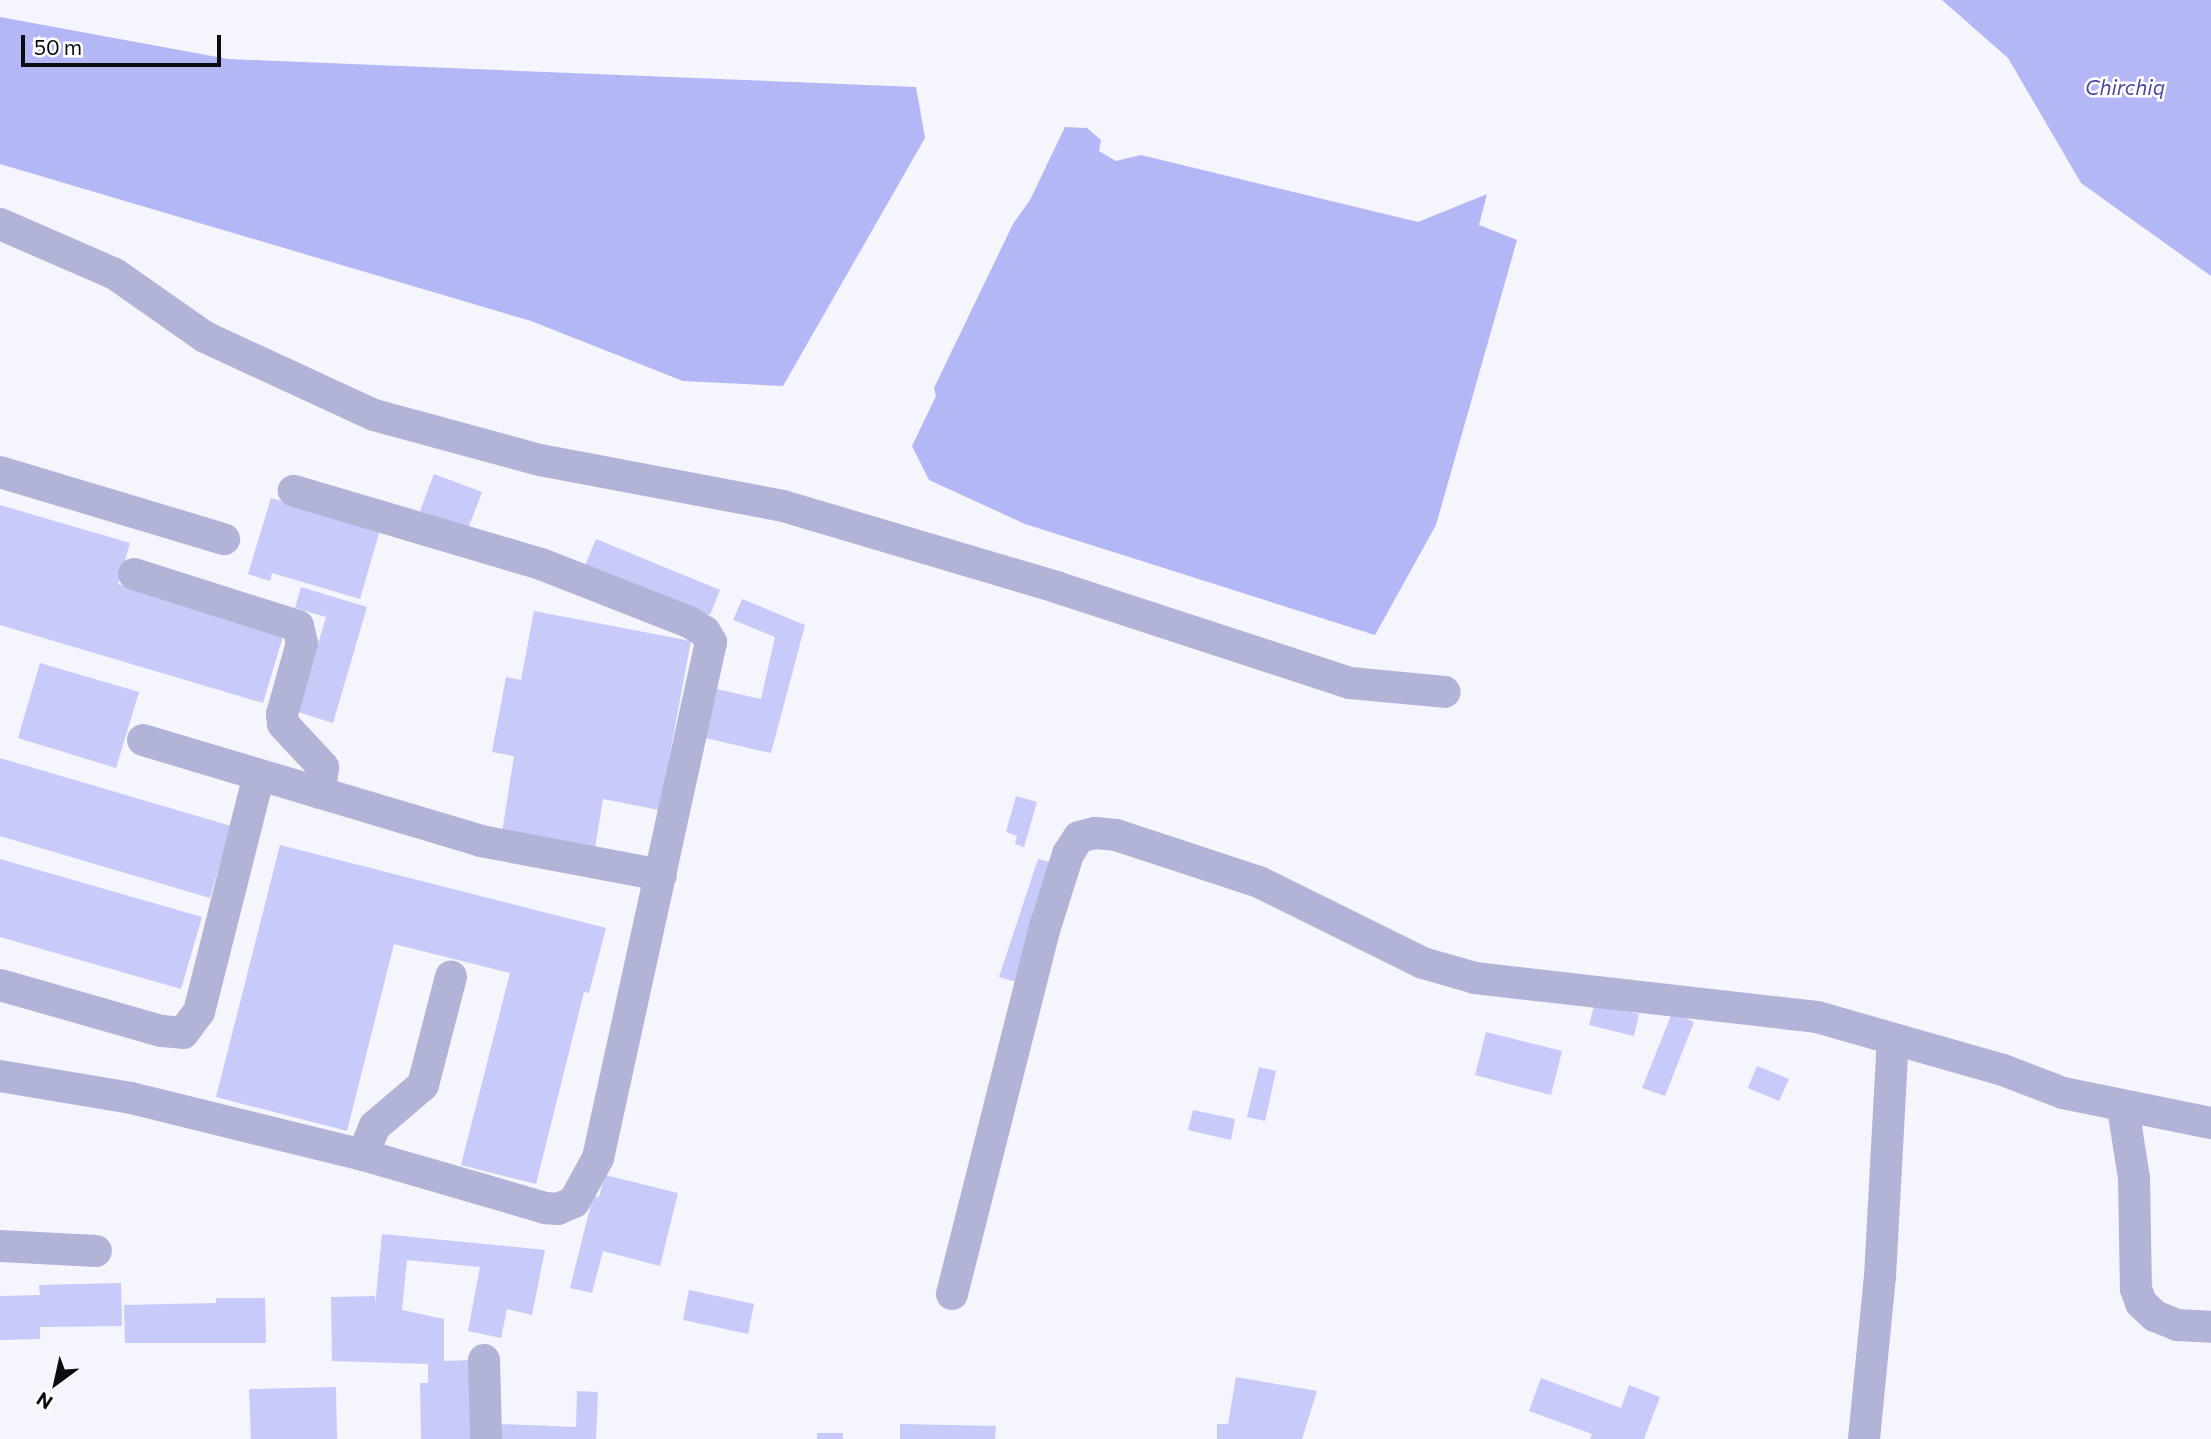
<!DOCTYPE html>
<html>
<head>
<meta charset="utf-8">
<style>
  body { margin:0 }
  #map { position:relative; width:2211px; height:1439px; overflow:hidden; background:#f4f5fd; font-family:Commissioner,sans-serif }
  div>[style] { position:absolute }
  .water>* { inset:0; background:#b4b7f5 }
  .building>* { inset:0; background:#c8cafa }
  .minor>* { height:32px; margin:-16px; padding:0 16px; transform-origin:16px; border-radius:16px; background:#b2b4d7 }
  span { translate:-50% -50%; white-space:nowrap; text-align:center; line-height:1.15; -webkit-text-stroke:5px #fff; paint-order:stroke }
  .water-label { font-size:21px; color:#4f48a2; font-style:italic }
  .north { position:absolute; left:21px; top:1348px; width:70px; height:70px; -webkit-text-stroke:5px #fff; paint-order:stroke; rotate:213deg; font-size:19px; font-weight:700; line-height:28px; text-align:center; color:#0b0c10 }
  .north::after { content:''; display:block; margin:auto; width:24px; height:32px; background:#0b0c10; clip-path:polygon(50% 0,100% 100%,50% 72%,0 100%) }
  .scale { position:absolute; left:21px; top:35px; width:200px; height:32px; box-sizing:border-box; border:4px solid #0b0c10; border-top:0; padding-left:9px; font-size:21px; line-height:24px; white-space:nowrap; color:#0b0c10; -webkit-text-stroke:5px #fff; paint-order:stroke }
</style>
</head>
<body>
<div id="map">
  <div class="water">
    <div style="clip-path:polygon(1942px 0,2211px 0,2211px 276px,2081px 183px,2008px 58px)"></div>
    <div style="clip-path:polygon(0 17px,228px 59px,916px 87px,925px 138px,783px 386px,683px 381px,531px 321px,0 164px)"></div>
    <div style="clip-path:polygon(1065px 127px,1087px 128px,1101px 140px,1099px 151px,1116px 161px,1141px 155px,1418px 222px,1487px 194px,1479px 225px,1517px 240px,1436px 525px,1375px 635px,1025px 524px,929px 480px,912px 446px,936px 396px,934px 388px,1013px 224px,1030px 200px)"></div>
  </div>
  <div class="building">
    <div style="clip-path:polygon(434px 474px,482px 492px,468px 529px,420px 511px)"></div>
    <div style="clip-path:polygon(271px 498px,380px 530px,360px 599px,272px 573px,270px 581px,248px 574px)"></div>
    <div style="clip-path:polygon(0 505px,130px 543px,118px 584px,284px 633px,263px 703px,0 625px)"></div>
    <div style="clip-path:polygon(596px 539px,720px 590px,710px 615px,584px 568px)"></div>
    <div style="clip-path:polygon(301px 587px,367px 607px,333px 723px,298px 712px,326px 617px,295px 608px)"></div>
    <div style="clip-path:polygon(742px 599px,805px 625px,771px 753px,701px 737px,712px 688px,761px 699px,775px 637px,733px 620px)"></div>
    <div style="clip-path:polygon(534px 611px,691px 641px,664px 785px,664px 811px,603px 799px,595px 848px,502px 833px,514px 756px,492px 752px,506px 677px,521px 680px)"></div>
    <div style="clip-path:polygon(40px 663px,139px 692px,116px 768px,18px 738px)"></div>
    <div style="clip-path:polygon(0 758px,231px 826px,210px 898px,0 836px)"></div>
    <div style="clip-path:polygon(1016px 796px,1037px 802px,1024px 847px,1015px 844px,1017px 836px,1006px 832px)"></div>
    <div style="clip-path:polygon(280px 845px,606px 928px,589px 993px,584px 992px,536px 1184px,461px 1165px,510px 973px,394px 944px,347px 1131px,216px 1097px)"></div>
    <div style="clip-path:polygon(0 859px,202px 917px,181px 989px,0 937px)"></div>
    <div style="clip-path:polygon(1038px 859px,1054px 863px,1020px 983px,999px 977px)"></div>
    <div style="clip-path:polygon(1595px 1003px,1639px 1014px,1634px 1036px,1589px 1025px)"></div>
    <div style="clip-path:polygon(1672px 1013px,1694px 1022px,1665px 1096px,1642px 1088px)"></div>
    <div style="clip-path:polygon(1486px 1032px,1562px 1051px,1551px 1095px,1475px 1075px)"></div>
    <div style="clip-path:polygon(1757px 1066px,1789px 1079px,1779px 1101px,1748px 1088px)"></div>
    <div style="clip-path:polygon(1259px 1067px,1276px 1071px,1265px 1121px,1247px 1117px)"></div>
    <div style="clip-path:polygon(1193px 1110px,1235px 1119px,1231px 1140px,1188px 1130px)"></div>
    <div style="clip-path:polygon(605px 1175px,678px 1193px,660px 1266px,603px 1251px,592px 1293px,570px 1288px,593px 1196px,599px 1197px)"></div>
    <div style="clip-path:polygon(382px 1234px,545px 1250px,532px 1315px,507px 1309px,501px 1338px,468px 1331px,480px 1267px,407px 1260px,402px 1310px,444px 1319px,444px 1361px,472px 1360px,473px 1439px,421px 1439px,420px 1383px,428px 1383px,428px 1364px,332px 1361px,331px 1297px,375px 1296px,375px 1306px)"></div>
    <div style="clip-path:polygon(121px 1283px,122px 1326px,40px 1327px,40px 1339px,0 1340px,0 1296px,40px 1295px,39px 1285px)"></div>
    <div style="clip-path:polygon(689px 1290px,754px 1304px,748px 1334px,683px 1320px)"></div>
    <div style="clip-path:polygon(216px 1298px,265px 1298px,266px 1343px,125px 1343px,124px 1305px,216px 1303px)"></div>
    <div style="clip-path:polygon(1236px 1377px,1317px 1391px,1302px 1439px,1217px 1439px,1217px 1424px,1228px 1424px)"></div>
    <div style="clip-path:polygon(1541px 1378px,1621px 1408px,1629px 1385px,1660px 1397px,1644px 1439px,1590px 1439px,1592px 1434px,1529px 1411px)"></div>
    <div style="clip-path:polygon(336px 1387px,337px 1439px,251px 1439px,249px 1389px)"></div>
    <div style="clip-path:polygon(577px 1391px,598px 1392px,596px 1439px,498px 1439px,499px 1424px,576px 1427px)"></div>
    <div style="clip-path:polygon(900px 1424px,996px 1426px,995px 1439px,900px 1439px)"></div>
    <div style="clip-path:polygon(817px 1433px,843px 1433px,843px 1439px,817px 1439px)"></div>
  </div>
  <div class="minor">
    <div style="left:0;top:224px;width:125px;rotate:23.5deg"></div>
    <div style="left:115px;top:274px;width:110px;rotate:35deg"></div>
    <div style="left:205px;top:337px;width:186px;rotate:24.8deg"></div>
    <div style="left:374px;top:415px;width:172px;rotate:15.2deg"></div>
    <div style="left:540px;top:460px;width:247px;rotate:10.7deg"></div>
    <div style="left:783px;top:506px;width:285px;rotate:16.5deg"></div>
    <div style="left:1056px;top:587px;width:309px;rotate:18.1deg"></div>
    <div style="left:1350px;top:683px;width:95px;rotate:5.4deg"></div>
    <div style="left:0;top:472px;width:234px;rotate:16.7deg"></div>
    <div style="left:134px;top:574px;width:172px;rotate:17.6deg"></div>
    <div style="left:298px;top:626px;width:17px;rotate:77deg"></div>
    <div style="left:302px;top:643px;width:74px;rotate:105.7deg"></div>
    <div style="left:282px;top:714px;width:10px;rotate:84deg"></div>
    <div style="left:283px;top:724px;width:59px;rotate:47.1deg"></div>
    <div style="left:323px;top:767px;width:26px;rotate:97deg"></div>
    <div style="left:143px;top:740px;width:353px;rotate:16.6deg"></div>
    <div style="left:481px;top:841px;width:183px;rotate:10.7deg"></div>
    <div style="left:0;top:985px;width:168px;rotate:15.9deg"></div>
    <div style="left:162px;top:1031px;width:21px;rotate:5deg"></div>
    <div style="left:183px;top:1033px;width:26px;rotate:-53deg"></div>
    <div style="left:199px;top:1012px;width:244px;rotate:-75.8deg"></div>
    <div style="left:0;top:1076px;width:133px;rotate:9.5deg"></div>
    <div style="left:131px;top:1098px;width:239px;rotate:13.8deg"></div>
    <div style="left:363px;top:1155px;width:191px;rotate:16.2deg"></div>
    <div style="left:546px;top:1208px;width:12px;rotate:5deg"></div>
    <div style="left:558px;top:1209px;width:17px;rotate:-24deg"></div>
    <div style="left:574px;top:1202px;width:50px;rotate:-61.4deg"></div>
    <div style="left:598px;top:1158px;width:528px;rotate:-77.65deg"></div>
    <div style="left:711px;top:642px;width:12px;rotate:-121deg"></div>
    <div style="left:705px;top:632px;width:19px;rotate:-148deg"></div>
    <div style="left:689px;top:622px;width:159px;rotate:-158.6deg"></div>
    <div style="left:541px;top:564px;width:258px;rotate:-163.5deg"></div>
    <div style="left:2123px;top:1108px;width:71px;rotate:81.1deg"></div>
    <div style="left:2134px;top:1178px;width:111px;rotate:89deg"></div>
    <div style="left:2136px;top:1289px;width:15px;rotate:70deg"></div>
    <div style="left:2141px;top:1303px;width:19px;rotate:43deg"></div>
    <div style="left:2155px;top:1316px;width:24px;rotate:22deg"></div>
    <div style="left:2177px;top:1325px;width:34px;rotate:3deg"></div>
    <div style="left:363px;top:1155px;width:31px;rotate:-68deg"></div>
    <div style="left:375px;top:1126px;width:63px;rotate:-40.5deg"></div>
    <div style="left:423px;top:1085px;width:112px;rotate:-75.5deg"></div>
    <div style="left:0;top:1246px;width:96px;rotate:3deg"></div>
    <div style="left:952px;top:1294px;width:379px;rotate:-75.8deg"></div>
    <div style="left:1045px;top:927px;width:77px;rotate:-72.5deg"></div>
    <div style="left:1068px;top:854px;width:20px;rotate:-57deg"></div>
    <div style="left:1079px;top:837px;width:16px;rotate:-14deg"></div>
    <div style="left:1095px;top:833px;width:21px;rotate:5deg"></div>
    <div style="left:1116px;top:835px;width:151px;rotate:18.2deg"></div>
    <div style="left:1259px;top:882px;width:183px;rotate:26.3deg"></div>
    <div style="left:1423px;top:963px;width:54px;rotate:16.1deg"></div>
    <div style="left:1475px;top:978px;width:344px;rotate:6.5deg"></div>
    <div style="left:1817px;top:1017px;width:193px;rotate:15.9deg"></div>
    <div style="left:2003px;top:1070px;width:64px;rotate:21deg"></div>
    <div style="left:2063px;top:1093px;width:151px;rotate:11.5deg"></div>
    <div style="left:484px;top:1360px;width:79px;rotate:88.5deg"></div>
    <div style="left:1864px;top:1439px;width:163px;rotate:-84.4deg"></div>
    <div style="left:1880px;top:1277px;width:238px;rotate:-86.9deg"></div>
  </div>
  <div class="water-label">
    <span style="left:2125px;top:87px">Chirchiq</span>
  </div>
  <div class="north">N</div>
  <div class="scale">50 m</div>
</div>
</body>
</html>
